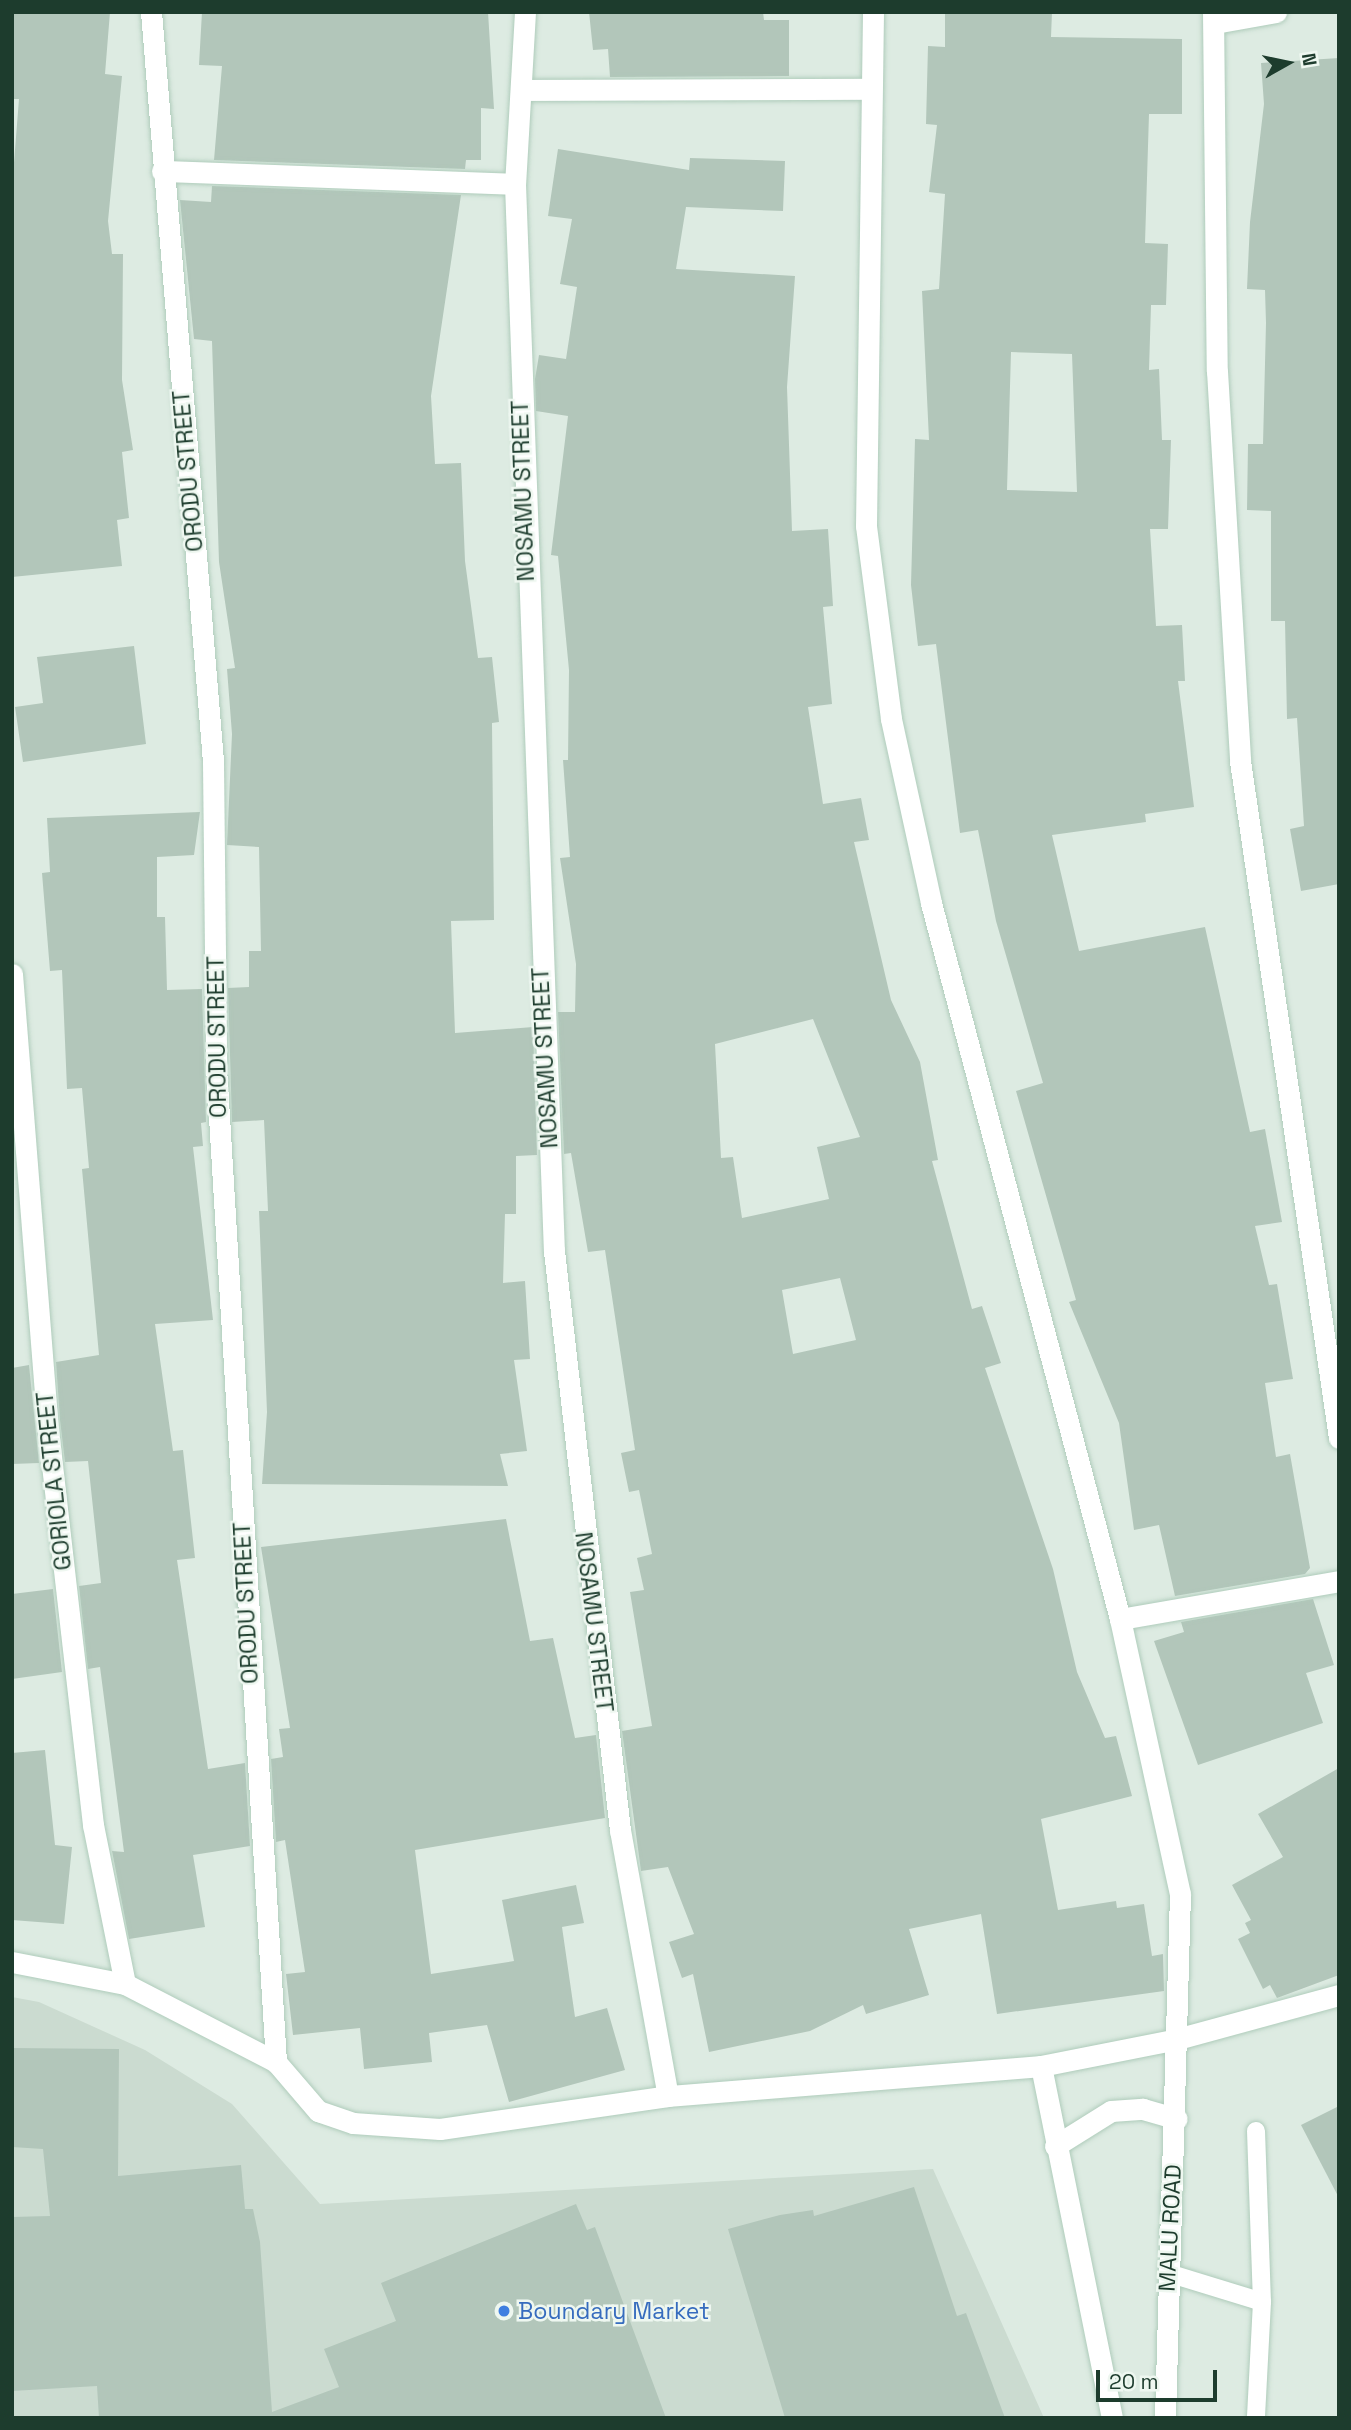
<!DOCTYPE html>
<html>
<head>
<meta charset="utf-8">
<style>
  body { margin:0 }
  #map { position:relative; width:1351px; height:2430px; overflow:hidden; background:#ddebe2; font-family:"Space Grotesk",sans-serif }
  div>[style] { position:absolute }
  .built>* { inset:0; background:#cbdbd0 }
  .building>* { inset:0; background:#b2c6ba }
  .roads { filter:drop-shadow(0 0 2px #afccbb) drop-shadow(0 0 2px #afccbb) }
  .lane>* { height:18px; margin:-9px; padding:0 9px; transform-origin:9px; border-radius:9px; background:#fff }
  .street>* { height:21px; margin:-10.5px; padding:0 10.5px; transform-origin:10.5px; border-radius:10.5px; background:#fff }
  .secondary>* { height:21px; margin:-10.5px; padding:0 10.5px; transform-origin:10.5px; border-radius:10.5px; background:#fff }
  .dots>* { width:19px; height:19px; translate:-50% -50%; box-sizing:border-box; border:4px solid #eef7f0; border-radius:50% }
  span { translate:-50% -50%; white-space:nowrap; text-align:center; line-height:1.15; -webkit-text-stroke:5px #eef7f0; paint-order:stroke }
  .street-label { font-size:23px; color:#1d3c2d }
  .shop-label { font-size:23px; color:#366cbe }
  .left { translate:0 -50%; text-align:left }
  .frame { position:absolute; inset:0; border:14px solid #1d3c2d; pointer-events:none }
  .north { position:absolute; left:1253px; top:28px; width:70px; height:70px; -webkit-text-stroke:5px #eef7f0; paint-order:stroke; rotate:81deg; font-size:19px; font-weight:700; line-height:28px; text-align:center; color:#1d3c2d }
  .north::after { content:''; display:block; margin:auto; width:24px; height:32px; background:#1d3c2d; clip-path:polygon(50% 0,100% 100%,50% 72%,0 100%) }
  .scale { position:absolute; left:1096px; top:2370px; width:121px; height:32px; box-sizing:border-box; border:4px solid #1d3c2d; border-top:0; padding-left:9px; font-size:21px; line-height:24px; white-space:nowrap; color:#1d3c2d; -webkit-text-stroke:5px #eef7f0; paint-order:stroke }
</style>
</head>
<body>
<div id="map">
  <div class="built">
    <div style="clip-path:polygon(12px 1997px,39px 2002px,145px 2050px,232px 2104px,320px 2204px,933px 2169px,1044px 2418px,12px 2418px)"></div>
  </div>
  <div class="building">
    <div style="clip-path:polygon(12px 12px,110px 12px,105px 74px,122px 76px,108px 221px,112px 254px,123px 254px,122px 380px,133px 450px,122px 452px,129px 518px,117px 520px,122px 566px,12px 577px,12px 188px,19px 99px,12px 99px)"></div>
    <div style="clip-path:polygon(202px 12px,488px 12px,494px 109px,481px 108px,481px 160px,466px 160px,465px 169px,214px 160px,222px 66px,199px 65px)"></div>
    <div style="clip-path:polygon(589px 12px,763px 12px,764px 20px,789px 20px,789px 76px,610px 77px,608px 49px,593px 50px)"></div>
    <div style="clip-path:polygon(evenodd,945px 12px,1052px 12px,1051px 37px,1182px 39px,1182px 114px,1149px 114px,1145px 243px,1168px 244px,1166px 305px,1151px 305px,1149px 370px,1159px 369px,1162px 440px,1171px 440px,1168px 529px,1150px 529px,1156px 626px,1182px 625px,1185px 681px,1178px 681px,1194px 807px,1145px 814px,1146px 822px,1052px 835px,1079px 951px,1205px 927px,1250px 1132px,1265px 1129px,1282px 1222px,1255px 1226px,1269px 1285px,1277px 1284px,1293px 1379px,1265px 1383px,1276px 1457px,1290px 1454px,1310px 1568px,1305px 1574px,1175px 1596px,1159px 1525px,1134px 1530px,1119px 1423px,1069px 1302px,1076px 1300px,1016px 1091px,1043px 1083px,996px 921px,978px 830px,960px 833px,936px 644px,918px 646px,911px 585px,915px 439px,929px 440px,922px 291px,939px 289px,945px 194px,929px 192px,937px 125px,926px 124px,928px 46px,945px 47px,945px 12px,1011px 352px,1072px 354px,1077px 492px,1007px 490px,1011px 352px)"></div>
    <div style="clip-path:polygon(1339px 58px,1339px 884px,1301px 891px,1290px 829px,1304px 826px,1297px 718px,1287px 719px,1285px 621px,1271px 621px,1271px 511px,1247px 510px,1248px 444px,1263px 444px,1266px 323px,1265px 290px,1247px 289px,1250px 222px,1264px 104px,1261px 63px)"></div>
    <div style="clip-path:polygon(evenodd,558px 149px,689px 170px,690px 158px,785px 161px,783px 211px,686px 207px,676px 269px,795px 276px,787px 387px,792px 531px,828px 529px,833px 606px,823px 607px,832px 704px,808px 707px,823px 804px,861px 798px,869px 840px,854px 842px,891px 1000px,920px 1062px,938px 1160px,932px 1161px,972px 1309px,982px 1306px,1001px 1363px,985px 1368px,1053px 1569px,1077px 1672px,1105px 1738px,1116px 1736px,1132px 1796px,1041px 1819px,1058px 1910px,1116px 1901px,1117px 1908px,1144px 1904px,1152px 1956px,1163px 1954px,1164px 1991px,997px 2014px,981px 1914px,909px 1929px,929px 1995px,866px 2014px,863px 2005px,810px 2031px,709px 2052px,693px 1974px,682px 1978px,669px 1942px,694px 1934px,668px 1867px,641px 1871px,622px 1731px,652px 1726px,630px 1592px,644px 1590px,637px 1558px,652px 1554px,639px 1490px,629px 1492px,621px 1453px,635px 1450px,605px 1250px,588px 1252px,571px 1153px,564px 1154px,558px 1012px,575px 1012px,576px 964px,560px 858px,570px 857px,563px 760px,568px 760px,569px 670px,558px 556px,551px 555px,568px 416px,536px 411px,535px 379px,539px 355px,566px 359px,577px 287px,560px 284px,572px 219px,548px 216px,558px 149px,813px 1019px,860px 1137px,817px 1147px,829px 1199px,742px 1218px,733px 1157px,721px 1158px,715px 1044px,813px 1019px,558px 149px,840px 1278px,856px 1340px,793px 1354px,782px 1290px,840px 1278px)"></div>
    <div style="clip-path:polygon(212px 186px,461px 195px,431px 396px,435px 464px,461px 463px,465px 561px,478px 658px,492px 657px,499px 722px,492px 723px,494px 920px,451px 921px,455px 1033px,533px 1027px,537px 1155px,516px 1156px,516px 1214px,505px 1214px,503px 1283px,525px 1281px,530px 1359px,514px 1360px,527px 1451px,500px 1454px,508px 1486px,262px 1484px,267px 1412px,259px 1211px,268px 1211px,264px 1120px,232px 1122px,228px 988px,249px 987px,249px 951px,261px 951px,259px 847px,227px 845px,232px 734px,227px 669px,235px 668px,219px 562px,212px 341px,194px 339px,180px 200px,211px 202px)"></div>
    <div style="clip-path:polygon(134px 646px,146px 744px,23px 762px,15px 707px,43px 703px,37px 657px)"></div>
    <div style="clip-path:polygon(200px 812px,194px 855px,157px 857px,157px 917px,165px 917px,167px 990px,202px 989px,206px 1122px,201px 1123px,203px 1146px,193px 1147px,213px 1320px,155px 1324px,173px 1451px,183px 1450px,195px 1558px,177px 1560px,208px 1769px,245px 1763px,250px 1846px,193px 1855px,205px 1927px,129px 1939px,112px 1851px,124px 1852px,100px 1667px,88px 1669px,79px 1586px,101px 1583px,88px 1461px,65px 1462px,60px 1420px,56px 1362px,99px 1355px,82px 1169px,89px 1168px,82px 1088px,67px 1089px,62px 970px,50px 971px,42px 873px,50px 872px,47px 818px)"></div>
    <div style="clip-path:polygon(29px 1365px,39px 1463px,12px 1464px,12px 1368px)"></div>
    <div style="clip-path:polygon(506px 1519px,530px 1641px,553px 1638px,575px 1738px,596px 1735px,605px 1818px,415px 1850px,431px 1974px,514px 1961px,502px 1900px,576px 1885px,584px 1923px,562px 1927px,575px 2017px,607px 2008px,625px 2070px,509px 2102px,487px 2025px,429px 2033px,432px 2062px,364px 2069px,360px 2028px,293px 2035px,286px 1974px,305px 1972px,285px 1840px,276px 1842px,271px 1759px,283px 1757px,279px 1729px,290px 1728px,261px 1547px)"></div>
    <div style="clip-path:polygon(53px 1589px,62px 1672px,12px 1679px,12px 1594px)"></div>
    <div style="clip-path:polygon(1313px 1599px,1334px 1665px,1306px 1673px,1323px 1723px,1198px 1765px,1154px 1641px,1184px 1632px,1181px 1622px)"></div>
    <div style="clip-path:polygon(45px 1750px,55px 1845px,72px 1847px,64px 1924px,12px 1920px,12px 1753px)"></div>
    <div style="clip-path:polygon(1339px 1768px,1339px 1975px,1277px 1998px,1270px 1985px,1263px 1989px,1238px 1939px,1250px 1933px,1245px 1923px,1251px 1920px,1232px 1885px,1283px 1857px,1258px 1814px)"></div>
    <div style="clip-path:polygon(12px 2048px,119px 2049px,118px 2176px,241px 2165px,245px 2209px,253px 2209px,260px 2242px,272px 2412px,339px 2387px,324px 2349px,396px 2321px,381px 2283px,576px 2204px,587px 2230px,595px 2227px,666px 2418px,99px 2418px,97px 2386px,12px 2391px,12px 2217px,50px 2216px,43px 2149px,12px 2147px)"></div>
    <div style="clip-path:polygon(1339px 2106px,1339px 2198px,1301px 2125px)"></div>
    <div style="clip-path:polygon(914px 2187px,957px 2316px,966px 2313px,1005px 2418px,785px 2418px,728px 2229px,780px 2215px,813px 2210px,814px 2216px)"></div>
  </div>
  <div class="roads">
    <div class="lane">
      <div style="left:1256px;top:2131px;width:171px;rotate:88deg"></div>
      <div style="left:1262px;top:2302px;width:116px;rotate:93deg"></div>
      <div style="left:1168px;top:2273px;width:98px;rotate:17.1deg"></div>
    </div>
    <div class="street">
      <div style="left:151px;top:12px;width:753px;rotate:85.27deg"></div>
      <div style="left:213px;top:762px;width:305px;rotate:89.4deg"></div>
      <div style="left:216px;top:1067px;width:997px;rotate:86.55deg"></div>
      <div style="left:525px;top:12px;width:172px;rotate:93.3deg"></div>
      <div style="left:515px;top:184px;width:1068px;rotate:87.91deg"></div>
      <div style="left:554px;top:1251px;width:583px;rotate:83.5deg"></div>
      <div style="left:620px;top:1830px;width:270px;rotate:79.8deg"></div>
      <div style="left:1213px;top:12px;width:359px;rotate:89.4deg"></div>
      <div style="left:1217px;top:371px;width:391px;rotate:86.6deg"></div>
      <div style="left:1240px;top:761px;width:684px;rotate:81.68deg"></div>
      <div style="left:1214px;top:23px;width:63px;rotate:-10.1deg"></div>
      <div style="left:522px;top:90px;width:348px;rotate:-0.2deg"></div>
      <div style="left:162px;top:171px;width:353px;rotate:2.1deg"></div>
      <div style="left:12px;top:974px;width:448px;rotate:85.5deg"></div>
      <div style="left:47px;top:1421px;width:407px;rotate:83.5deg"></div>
      <div style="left:93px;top:1825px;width:162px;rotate:78.6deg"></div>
      <div style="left:1120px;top:1619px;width:222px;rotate:-9.8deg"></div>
      <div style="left:1177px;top:2039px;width:168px;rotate:-15.2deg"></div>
    </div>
    <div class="secondary">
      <div style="left:873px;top:12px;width:514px;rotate:90.78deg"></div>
      <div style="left:866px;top:526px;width:195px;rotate:82.6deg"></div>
      <div style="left:891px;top:719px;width:188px;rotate:77.7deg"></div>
      <div style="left:931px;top:903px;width:741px;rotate:75.21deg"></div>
      <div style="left:1120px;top:1619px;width:281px;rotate:77.7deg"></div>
      <div style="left:1180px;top:1894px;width:524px;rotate:91.64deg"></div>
      <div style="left:12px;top:1962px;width:115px;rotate:11deg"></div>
      <div style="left:125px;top:1984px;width:170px;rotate:27.3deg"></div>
      <div style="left:276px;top:2062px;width:65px;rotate:49.4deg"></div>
      <div style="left:318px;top:2111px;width:37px;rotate:19deg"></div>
      <div style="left:353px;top:2123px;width:87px;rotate:3.9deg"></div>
      <div style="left:440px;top:2129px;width:230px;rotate:-8.2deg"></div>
      <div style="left:668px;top:2096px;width:374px;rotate:-4.6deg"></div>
      <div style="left:1041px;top:2066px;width:139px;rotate:-11.2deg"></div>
      <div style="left:1041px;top:2066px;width:359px;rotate:78.6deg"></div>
      <div style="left:1055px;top:2146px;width:66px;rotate:-32deg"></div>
      <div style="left:1111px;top:2111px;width:32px;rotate:-4deg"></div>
      <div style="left:1143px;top:2109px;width:35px;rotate:16deg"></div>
    </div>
  </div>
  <div class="dots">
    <div style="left:504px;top:2311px;background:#3f7fe0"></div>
  </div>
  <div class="street-label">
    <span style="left:188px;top:471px;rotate:-95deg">ORODU STREET</span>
    <span style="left:523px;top:491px;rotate:-92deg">NOSAMU STREET</span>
    <span style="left:217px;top:1037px;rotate:-91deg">ORODU STREET</span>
    <span style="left:545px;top:1058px;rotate:-93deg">NOSAMU STREET</span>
    <span style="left:54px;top:1481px;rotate:-96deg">GORIOLA STREET</span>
    <span style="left:246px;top:1603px;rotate:-93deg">ORODU STREET</span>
    <span style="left:594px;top:1622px;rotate:83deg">NOSAMU STREET</span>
    <span style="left:1170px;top:2228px;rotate:-87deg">MALU ROAD</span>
  </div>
  <div class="shop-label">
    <span class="left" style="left:518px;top:2311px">Boundary Market</span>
  </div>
  <div class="frame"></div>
  <div class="north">N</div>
  <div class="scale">20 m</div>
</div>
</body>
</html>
